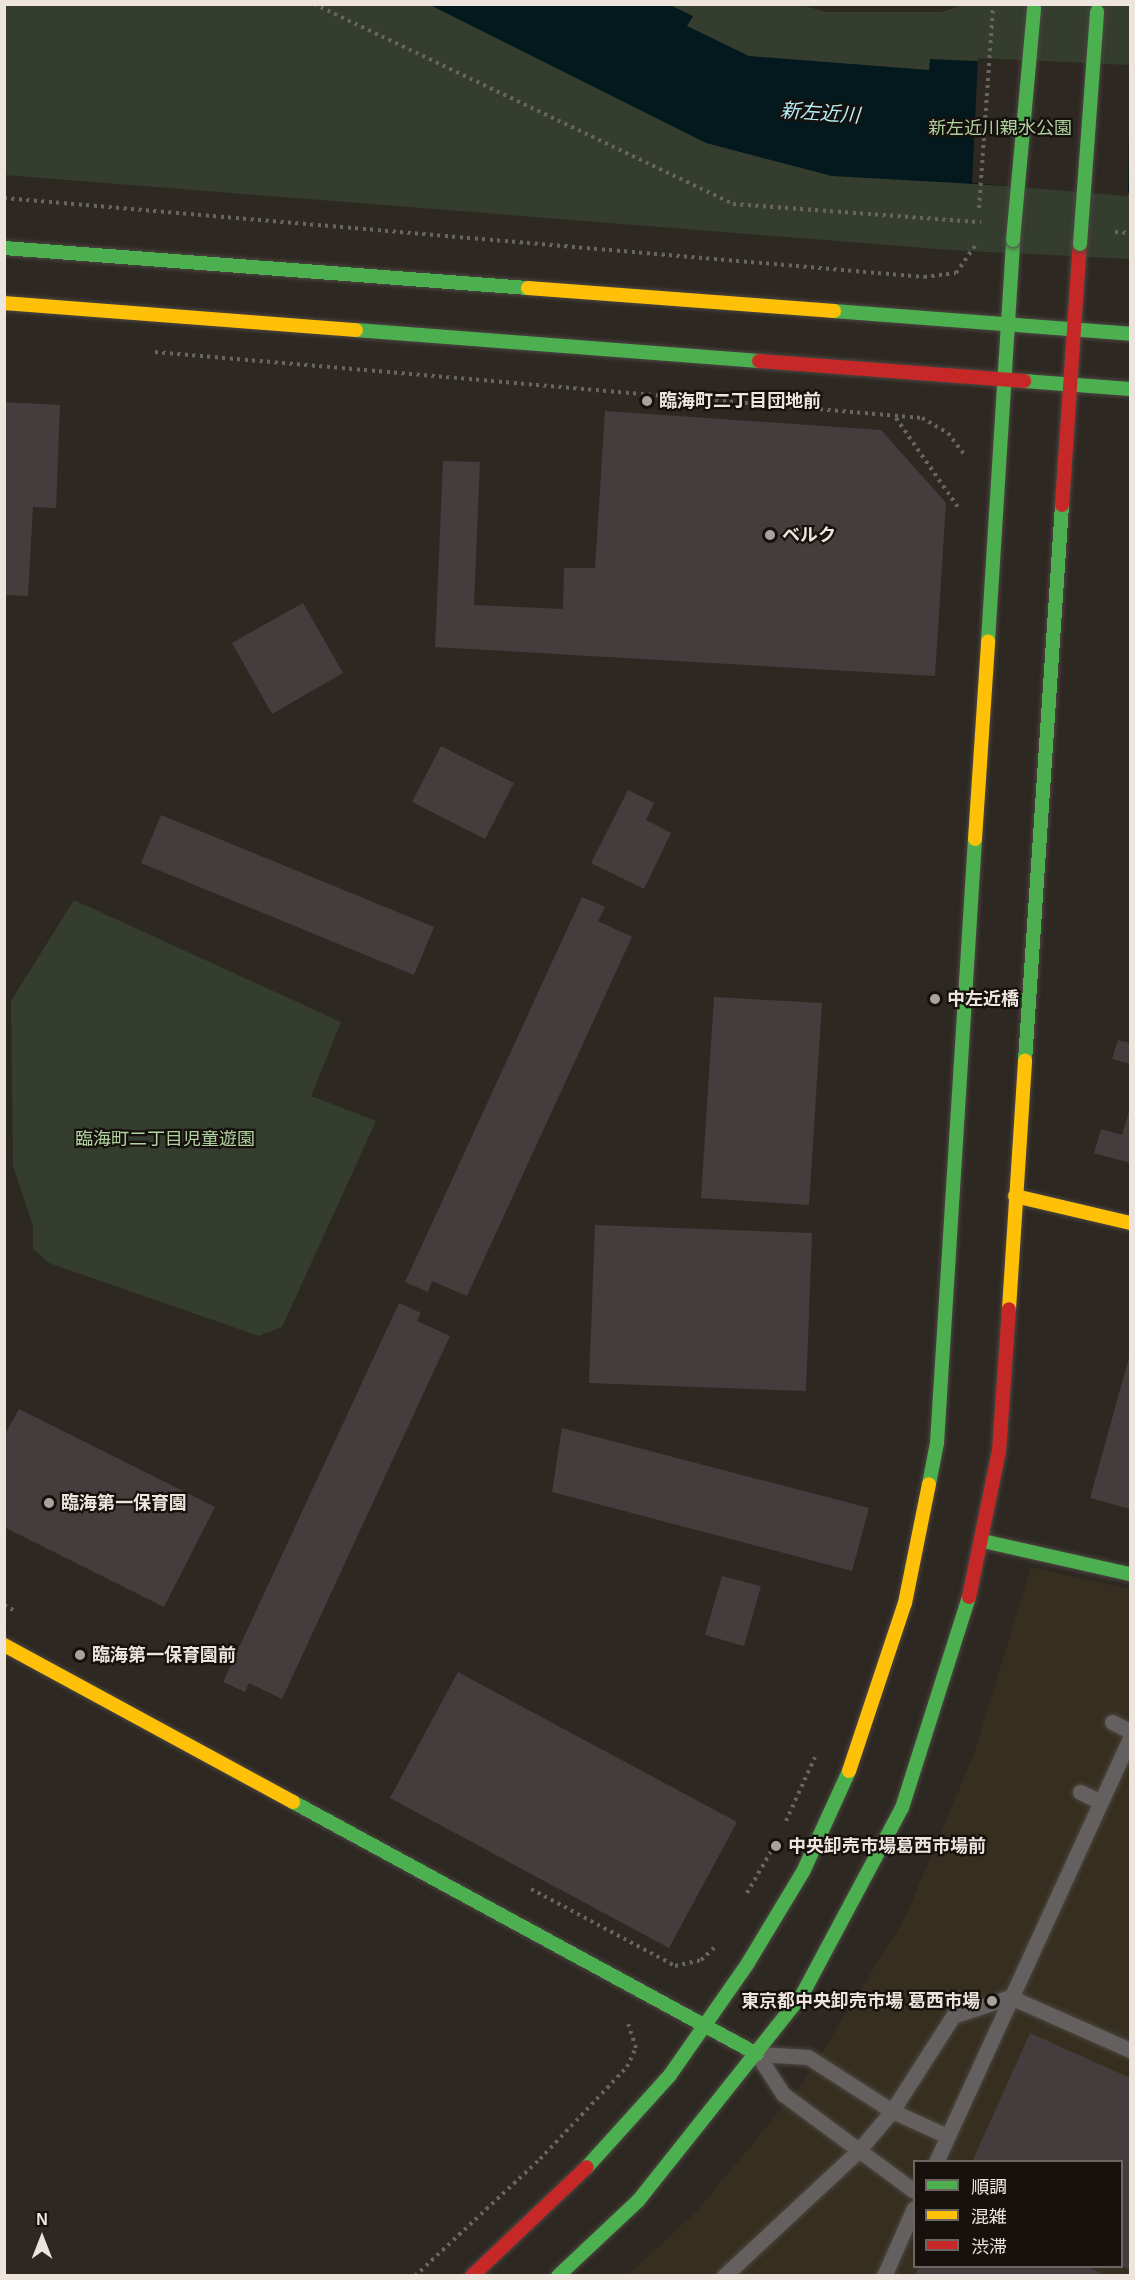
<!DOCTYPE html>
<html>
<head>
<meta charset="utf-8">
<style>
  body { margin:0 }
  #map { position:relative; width:1135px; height:2280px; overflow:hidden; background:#2e2822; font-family:Helvetica,"Noto Sans JP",sans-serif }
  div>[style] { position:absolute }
  .commercial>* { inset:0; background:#362f1f }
  .green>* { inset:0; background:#353d2f }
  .water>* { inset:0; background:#04191d }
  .pier>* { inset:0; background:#2e2822 }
  .building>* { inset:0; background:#443d3d }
  .path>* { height:4px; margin-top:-2px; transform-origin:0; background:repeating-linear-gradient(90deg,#686462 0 3px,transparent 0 7.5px) }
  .roads { filter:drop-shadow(0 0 2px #4c4641) drop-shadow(0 0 2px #4c4641) }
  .lane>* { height:15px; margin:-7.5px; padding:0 7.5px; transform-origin:7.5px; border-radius:7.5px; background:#64605f }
  .fast>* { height:14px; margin:-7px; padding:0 7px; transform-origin:7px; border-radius:7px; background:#4caf50 }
  .slow>* { height:14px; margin:-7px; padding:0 7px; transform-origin:7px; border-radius:7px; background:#ffc107 }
  .jam>* { height:14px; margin:-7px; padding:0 7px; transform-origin:7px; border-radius:7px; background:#c62828 }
  .path-bridge>* { height:4px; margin-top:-2px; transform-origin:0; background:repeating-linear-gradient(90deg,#686462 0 3px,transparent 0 7.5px) }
  .bridges { filter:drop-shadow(0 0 2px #4c4641) drop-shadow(0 0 2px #4c4641) }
  .fast-bridge>* { height:14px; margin:-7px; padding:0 7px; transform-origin:7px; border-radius:7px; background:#4caf50 }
  .dots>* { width:16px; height:16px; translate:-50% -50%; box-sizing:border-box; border:3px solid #16110d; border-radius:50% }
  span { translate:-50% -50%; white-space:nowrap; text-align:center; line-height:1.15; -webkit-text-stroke:4.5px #16110d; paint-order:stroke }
  .park-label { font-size:18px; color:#b0d2a0 }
  .poi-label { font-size:18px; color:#ede4de; font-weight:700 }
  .left { translate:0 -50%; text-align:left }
  .right { translate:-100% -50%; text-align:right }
  .water-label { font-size:20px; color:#b4effa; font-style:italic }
  .frame { position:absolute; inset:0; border:6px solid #ede4de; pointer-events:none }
  .legend { position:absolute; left:913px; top:2160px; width:210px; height:108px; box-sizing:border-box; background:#16110d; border:2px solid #6c6561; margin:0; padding:8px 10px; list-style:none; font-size:18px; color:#ede4de }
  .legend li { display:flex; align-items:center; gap:12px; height:30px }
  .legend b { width:30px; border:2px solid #6c6561 }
  .north { position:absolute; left:12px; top:2208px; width:60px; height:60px; -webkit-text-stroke:4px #16110d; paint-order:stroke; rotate:0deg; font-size:16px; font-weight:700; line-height:24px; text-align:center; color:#ede4de }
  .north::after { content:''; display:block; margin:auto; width:21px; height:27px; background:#ede4de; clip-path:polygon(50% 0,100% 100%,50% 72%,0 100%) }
</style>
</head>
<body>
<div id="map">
  <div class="commercial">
    <div style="clip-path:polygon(evenodd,1031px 1567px,1130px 1589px,1130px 2275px,627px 2276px,695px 2213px,803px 2083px,905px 1918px,974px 1754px,1031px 1567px,914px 2162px,1122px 2162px,1122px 2266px,914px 2266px,914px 2162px)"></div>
  </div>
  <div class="green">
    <div style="clip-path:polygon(798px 4px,826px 12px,942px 12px,965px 4px,1130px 5px,1130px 259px,950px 250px,5px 175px,4px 5px)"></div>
    <div style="clip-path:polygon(74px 900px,341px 1022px,311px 1096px,376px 1121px,282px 1327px,259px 1336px,49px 1263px,33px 1249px,33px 1226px,13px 1166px,11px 1001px)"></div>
  </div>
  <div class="water">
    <div style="clip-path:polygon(430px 5px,670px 5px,693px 16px,687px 26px,749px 56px,929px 70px,930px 59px,1130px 68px,1130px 193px,832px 176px,706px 143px)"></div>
  </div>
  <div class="pier">
    <div style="clip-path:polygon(978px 58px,1130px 65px,1128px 196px,972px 183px)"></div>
  </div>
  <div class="building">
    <div style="clip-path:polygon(4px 402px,60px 405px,56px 508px,33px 507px,28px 596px,4px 595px)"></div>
    <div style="clip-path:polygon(605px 411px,881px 430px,946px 503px,935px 676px,435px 647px,443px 461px,480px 462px,474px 605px,563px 609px,564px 568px,595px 568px)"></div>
    <div style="clip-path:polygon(303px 603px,343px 673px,272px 714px,232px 643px)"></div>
    <div style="clip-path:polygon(441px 746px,514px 783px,485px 839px,412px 802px)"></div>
    <div style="clip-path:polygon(628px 790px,654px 803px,646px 820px,671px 833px,644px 889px,591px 863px)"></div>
    <div style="clip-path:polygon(161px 815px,434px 927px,414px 975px,141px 863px)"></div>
    <div style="clip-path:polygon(582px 897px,605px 907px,598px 921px,632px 937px,467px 1296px,432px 1281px,428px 1292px,405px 1282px)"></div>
    <div style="clip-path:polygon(714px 997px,822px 1003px,809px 1205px,701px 1198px)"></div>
    <div style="clip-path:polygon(1118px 1040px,1130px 1043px,1130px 1064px,1112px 1059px)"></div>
    <div style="clip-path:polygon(1130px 1108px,1130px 1163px,1094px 1153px,1101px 1129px,1122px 1135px)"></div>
    <div style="clip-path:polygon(595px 1225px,812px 1233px,806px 1391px,589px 1383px)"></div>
    <div style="clip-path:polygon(399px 1303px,421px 1313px,417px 1321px,450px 1336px,282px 1699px,249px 1683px,245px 1692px,223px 1682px)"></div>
    <div style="clip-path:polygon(1130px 1354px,1130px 1509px,1090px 1498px)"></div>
    <div style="clip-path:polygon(19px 1409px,215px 1507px,164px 1607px,4px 1527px,4px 1436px)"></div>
    <div style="clip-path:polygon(562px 1428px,869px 1508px,852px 1571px,552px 1492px)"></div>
    <div style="clip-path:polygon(722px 1576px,761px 1586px,744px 1646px,705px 1635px)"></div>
    <div style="clip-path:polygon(458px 1672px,737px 1822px,669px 1948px,390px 1798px)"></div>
    <div style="clip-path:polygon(1030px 2033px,1130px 2078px,1130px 2270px,1122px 2266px,1122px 2162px,972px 2162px)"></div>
    <div style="clip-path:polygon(919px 2266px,1086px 2266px,1107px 2276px,915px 2276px)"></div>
  </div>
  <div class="path">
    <div style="left:314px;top:4px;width:464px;rotate:25.5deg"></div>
    <div style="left:733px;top:204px;width:249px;rotate:4.2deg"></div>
    <div style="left:4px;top:198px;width:923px;rotate:4.91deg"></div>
    <div style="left:924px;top:277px;width:32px;rotate:-7deg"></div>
    <div style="left:956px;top:273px;width:35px;rotate:-55deg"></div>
    <div style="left:1115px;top:232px;width:15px;rotate:4deg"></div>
    <div style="left:155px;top:352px;width:770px;rotate:4.92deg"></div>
    <div style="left:922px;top:418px;width:30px;rotate:30deg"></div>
    <div style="left:948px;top:433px;width:26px;rotate:53deg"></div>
    <div style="left:896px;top:418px;width:112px;rotate:55.2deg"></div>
    <div style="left:4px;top:1605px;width:15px;rotate:28deg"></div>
    <div style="left:786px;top:1821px;width:70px;rotate:-65.6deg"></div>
    <div style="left:531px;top:1889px;width:163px;rotate:28.1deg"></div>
    <div style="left:675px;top:1966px;width:27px;rotate:-13deg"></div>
    <div style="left:701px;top:1960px;width:18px;rotate:-43deg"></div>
    <div style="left:747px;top:1893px;width:62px;rotate:-60.1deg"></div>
    <div style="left:415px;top:2276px;width:171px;rotate:-43.1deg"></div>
    <div style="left:540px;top:2159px;width:127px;rotate:-46.6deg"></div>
    <div style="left:627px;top:2067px;width:21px;rotate:-65deg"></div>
    <div style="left:636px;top:2048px;width:25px;rotate:-108deg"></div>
  </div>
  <div class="roads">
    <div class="lane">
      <div style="left:1112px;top:1722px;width:20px;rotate:27deg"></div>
      <div style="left:1080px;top:1792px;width:23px;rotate:25deg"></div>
      <div style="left:757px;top:2054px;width:51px;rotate:3.4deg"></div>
      <div style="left:808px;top:2057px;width:100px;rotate:32.7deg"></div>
      <div style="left:892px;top:2111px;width:60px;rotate:24.4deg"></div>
      <div style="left:757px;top:2054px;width:48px;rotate:57deg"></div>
      <div style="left:783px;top:2094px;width:163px;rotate:36.5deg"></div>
      <div style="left:936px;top:2162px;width:465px;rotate:-65.4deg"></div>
      <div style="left:724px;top:2276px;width:183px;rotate:-43deg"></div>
      <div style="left:858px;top:2151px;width:52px;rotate:-49.6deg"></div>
      <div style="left:892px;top:2111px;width:113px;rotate:-57.3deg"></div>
      <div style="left:953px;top:2016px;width:60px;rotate:-18.4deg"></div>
      <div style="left:1010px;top:1997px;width:131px;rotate:23.8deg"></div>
      <div style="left:884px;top:2276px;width:74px;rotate:-66.2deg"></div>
    </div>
    <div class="fast">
      <div style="left:4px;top:248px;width:526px;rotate:4.37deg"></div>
      <div style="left:834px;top:311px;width:297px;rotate:4.4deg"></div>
      <div style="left:356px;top:330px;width:404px;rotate:4.4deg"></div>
      <div style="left:1024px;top:381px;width:106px;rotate:4.3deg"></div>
      <div style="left:988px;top:641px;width:402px;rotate:-86.4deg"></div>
      <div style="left:1025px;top:1061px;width:557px;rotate:-86.19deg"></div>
      <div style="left:929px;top:1484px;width:42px;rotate:-79deg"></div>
      <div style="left:937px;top:1443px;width:605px;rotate:-86.4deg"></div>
      <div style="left:983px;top:1541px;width:151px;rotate:12.7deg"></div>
      <div style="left:293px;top:1802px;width:528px;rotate:28.51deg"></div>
      <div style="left:587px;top:2167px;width:124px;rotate:-47.9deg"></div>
      <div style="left:670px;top:2075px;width:136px;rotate:-55.1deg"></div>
      <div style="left:748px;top:1963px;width:106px;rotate:-58.9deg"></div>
      <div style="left:803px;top:1872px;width:111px;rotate:-65.5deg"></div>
      <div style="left:558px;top:2276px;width:110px;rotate:-43.2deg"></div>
      <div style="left:638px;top:2201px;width:263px;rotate:-51.5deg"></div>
      <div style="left:802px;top:1995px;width:212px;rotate:-61.9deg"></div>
      <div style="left:902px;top:1808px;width:221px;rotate:-72.4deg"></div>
    </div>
    <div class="slow">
      <div style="left:528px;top:288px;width:307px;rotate:4.3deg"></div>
      <div style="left:4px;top:303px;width:353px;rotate:4.4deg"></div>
      <div style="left:975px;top:839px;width:198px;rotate:-86.2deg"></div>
      <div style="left:1015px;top:1196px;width:118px;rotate:13.2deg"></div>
      <div style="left:1009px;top:1309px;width:249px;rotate:-86.3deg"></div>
      <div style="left:4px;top:1645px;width:329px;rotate:28.5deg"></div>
      <div style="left:849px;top:1771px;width:177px;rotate:-71.6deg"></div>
      <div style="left:905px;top:1603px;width:121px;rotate:-78.6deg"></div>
    </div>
    <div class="jam">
      <div style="left:759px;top:361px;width:266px;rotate:4.3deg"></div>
      <div style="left:1062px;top:505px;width:262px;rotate:-86.1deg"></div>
      <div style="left:969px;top:1597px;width:149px;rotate:-78.4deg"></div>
      <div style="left:999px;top:1451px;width:142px;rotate:-86deg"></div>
      <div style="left:472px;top:2276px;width:158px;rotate:-43.5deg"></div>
    </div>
  </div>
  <div class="path-bridge">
    <div style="left:979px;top:208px;width:201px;rotate:-86deg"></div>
  </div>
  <div class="bridges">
    <div class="fast-bridge">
      <div style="left:1013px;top:240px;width:232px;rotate:-84.8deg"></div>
      <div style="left:1080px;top:244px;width:233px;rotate:-85.8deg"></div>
    </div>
  </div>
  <div class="dots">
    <div style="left:647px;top:401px;background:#aaa29c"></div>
    <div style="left:770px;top:535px;background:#aaa29c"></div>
    <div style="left:935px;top:999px;background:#aaa29c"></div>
    <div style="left:49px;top:1503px;background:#aaa29c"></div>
    <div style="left:80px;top:1655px;background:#aaa29c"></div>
    <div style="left:776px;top:1846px;background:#aaa29c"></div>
    <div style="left:992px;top:2001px;background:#aaa29c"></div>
  </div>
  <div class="park-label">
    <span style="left:1000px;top:128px">新左近川親水公園</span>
    <span style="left:165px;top:1139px">臨海町二丁目児童遊園</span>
  </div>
  <div class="poi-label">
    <span class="left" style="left:659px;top:401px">臨海町二丁目団地前</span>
    <span class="left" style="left:782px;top:535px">ベルク</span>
    <span class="left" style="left:947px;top:999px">中左近橋</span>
    <span class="left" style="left:61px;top:1503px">臨海第一保育園</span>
    <span class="left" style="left:92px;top:1655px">臨海第一保育園前</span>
    <span class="left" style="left:788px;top:1846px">中央卸売市場葛西市場前</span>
    <span class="right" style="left:980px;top:2001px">東京都中央卸売市場 葛西市場</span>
  </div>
  <div class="water-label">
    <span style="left:820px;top:113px;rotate:4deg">新左近川</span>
  </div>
  <div class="frame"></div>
  <ul class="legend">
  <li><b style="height:8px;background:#4caf50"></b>順調</li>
  <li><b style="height:8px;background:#ffc107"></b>混雑</li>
  <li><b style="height:8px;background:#c62828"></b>渋滞</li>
  </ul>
  <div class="north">N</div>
</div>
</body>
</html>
